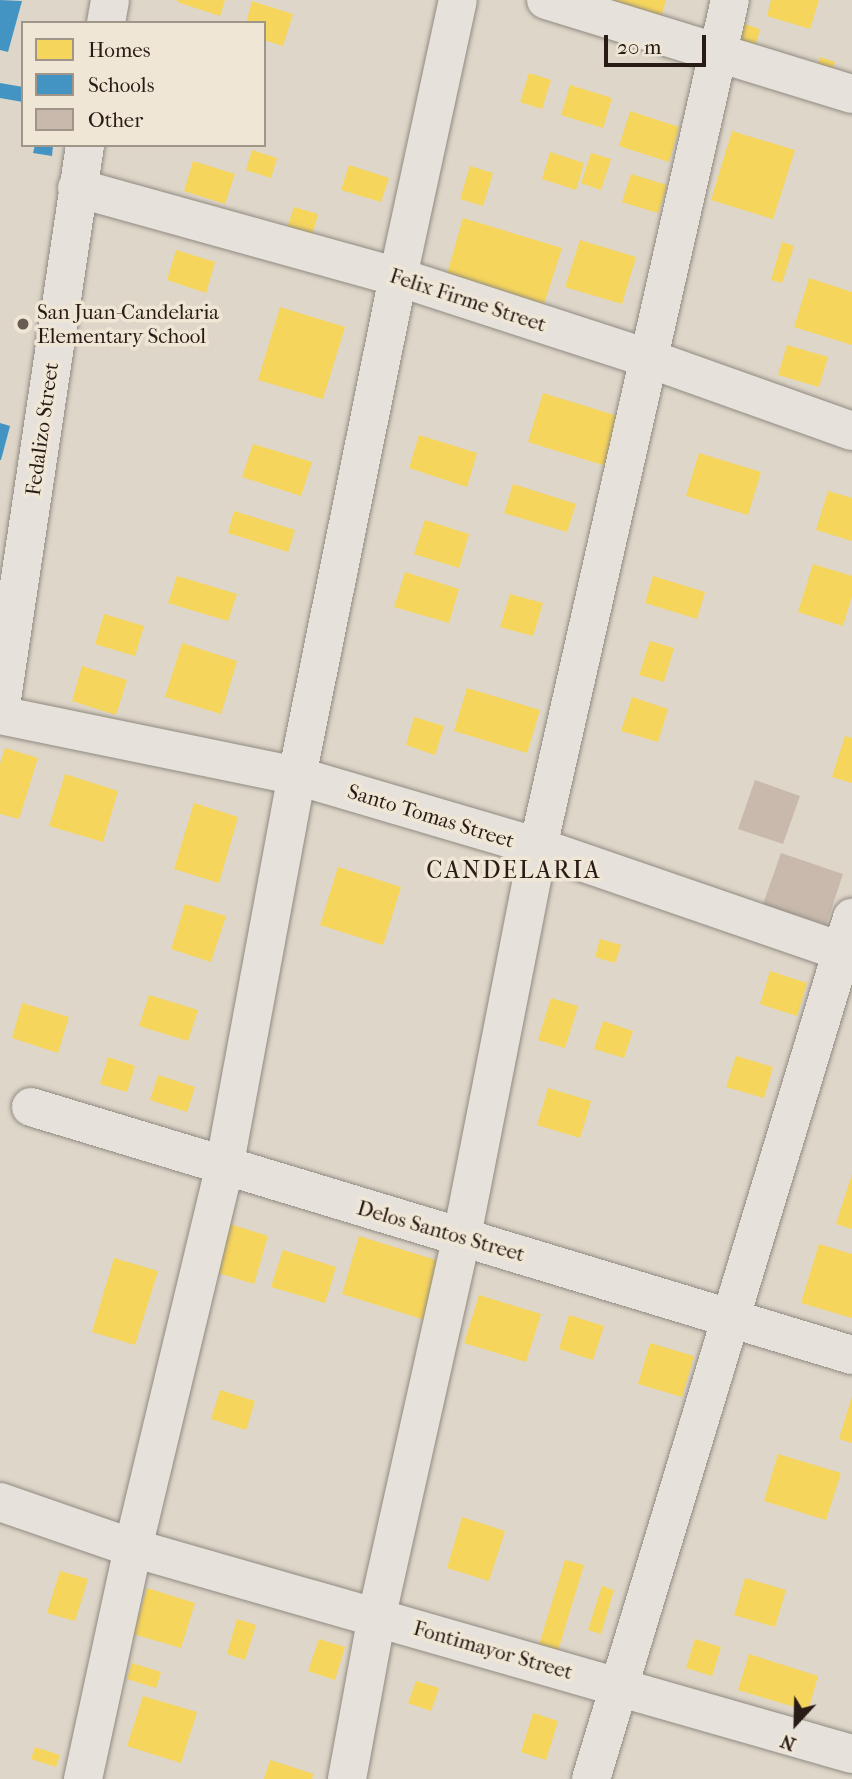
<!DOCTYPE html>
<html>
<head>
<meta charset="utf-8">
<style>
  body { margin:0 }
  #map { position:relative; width:852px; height:1779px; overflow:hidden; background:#ded6c8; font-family:"IM FELL French Canon",serif }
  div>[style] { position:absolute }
  .homes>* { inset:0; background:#f6d55c }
  .schools>* { inset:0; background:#4393c3 }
  .building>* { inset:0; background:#c8b9ac }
  .roads { filter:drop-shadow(0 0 2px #908a82) drop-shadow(0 0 2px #908a82) }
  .minor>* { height:38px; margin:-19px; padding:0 19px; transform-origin:19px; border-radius:19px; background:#e6e2db }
  .dots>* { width:19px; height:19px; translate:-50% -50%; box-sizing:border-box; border:4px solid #efe6d6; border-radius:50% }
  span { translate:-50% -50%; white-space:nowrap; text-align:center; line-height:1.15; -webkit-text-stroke:7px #efe6d6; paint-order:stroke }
  .street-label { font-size:21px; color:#281b15 }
  .poi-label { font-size:21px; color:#281b15 }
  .left { translate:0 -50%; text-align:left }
  .quarter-label { font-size:24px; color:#281b15; letter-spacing:2px }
  .legend { position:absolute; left:21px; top:21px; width:245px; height:126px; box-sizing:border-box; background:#efe6d6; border:2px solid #9f9589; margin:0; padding:9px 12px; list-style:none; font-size:21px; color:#281b15 }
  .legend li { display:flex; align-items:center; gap:14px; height:35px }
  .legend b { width:35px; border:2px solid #9f9589 }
  .north { position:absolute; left:761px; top:1688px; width:70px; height:70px; -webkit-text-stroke:5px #efe6d6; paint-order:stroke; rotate:202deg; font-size:19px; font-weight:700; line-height:28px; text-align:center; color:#281b15 }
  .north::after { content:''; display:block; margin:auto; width:24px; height:32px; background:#281b15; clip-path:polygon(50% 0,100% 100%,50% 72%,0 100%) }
  .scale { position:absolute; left:604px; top:35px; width:102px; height:32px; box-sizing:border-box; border:4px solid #281b15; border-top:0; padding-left:9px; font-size:21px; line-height:24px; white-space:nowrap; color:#281b15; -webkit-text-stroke:5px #efe6d6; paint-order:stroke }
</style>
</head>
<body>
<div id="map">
  <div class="homes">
    <div style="clip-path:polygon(178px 0,225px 0,220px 16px,177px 2px)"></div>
    <div style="clip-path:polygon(613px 0,666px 0,659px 25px,610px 10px)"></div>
    <div style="clip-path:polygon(771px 0,819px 0,810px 29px,767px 16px)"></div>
    <div style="clip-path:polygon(252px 1px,293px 14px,283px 46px,264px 40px,264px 23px,246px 23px)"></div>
    <div style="clip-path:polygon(735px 21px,760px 29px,753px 54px,727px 46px)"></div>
    <div style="clip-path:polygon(820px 57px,835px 62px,830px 78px,815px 74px)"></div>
    <div style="clip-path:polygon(529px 73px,551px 80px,542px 109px,520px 102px)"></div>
    <div style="clip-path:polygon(570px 85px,612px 98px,603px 128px,561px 115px)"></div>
    <div style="clip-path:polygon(630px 111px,679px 127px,669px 162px,619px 146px)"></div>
    <div style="clip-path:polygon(732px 131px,795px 150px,773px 219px,711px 200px)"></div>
    <div style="clip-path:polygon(252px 150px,277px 158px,271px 178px,246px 170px)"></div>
    <div style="clip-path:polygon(550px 152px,584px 163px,576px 190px,542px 179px)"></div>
    <div style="clip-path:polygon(591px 153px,611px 159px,601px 190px,581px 183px)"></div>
    <div style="clip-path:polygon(193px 161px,235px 174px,225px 204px,184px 191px)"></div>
    <div style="clip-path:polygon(349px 165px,389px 178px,381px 202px,341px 190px)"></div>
    <div style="clip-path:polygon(470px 166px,493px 173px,483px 206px,460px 199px)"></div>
    <div style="clip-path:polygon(631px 174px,667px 185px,658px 213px,622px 202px)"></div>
    <div style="clip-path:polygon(294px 207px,318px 214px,312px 236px,287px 228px)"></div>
    <div style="clip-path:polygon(463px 218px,562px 248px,544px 304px,447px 274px)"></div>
    <div style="clip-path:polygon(580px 240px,636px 257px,622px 304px,565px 287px)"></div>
    <div style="clip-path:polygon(782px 242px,794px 246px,782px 283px,771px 280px)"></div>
    <div style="clip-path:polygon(176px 250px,215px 262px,206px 293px,167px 280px)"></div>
    <div style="clip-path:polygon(809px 278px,852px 292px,852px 345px,794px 327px)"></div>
    <div style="clip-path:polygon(280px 307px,345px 327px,323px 399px,258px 380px)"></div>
    <div style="clip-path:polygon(787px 345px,828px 357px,819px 387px,778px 375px)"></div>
    <div style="clip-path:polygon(543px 393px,621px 417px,606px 466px,528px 442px)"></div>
    <div style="clip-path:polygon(419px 435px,477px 453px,467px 487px,409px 468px)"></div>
    <div style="clip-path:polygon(253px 444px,312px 462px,301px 496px,242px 477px)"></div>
    <div style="clip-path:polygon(699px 453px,761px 472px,748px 515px,686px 496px)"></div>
    <div style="clip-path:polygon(513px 484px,576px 504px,567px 532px,504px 513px)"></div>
    <div style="clip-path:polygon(828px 491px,852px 498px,852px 541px,816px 530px)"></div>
    <div style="clip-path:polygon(234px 511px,295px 530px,288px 552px,228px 533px)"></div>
    <div style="clip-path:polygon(425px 520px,469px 534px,459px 568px,414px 554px)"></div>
    <div style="clip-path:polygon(813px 564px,852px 576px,852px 596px,843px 626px,798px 612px)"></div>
    <div style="clip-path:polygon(405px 572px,459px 589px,449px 623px,394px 607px)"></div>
    <div style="clip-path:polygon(177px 576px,237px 594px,228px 621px,168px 603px)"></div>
    <div style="clip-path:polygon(653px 576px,705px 592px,697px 619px,645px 603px)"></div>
    <div style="clip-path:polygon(510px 594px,543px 603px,533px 636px,500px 627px)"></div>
    <div style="clip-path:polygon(104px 614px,144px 626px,135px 656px,95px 644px)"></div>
    <div style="clip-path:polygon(650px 641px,674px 648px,664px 682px,639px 675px)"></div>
    <div style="clip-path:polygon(182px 643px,237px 661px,221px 714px,165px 697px)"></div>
    <div style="clip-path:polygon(82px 666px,127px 680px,116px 715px,72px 701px)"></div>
    <div style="clip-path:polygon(467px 688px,540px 710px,527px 753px,454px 731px)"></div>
    <div style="clip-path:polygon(632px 697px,668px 709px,658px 742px,621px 731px)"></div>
    <div style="clip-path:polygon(414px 717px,444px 726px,435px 755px,406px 745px)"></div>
    <div style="clip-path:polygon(845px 736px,852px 738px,852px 783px,832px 777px)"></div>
    <div style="clip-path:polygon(5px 748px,38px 758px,19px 819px,0 814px,0 764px)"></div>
    <div style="clip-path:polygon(65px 774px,118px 791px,103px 842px,49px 826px)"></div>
    <div style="clip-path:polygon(194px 803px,238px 817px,219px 883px,174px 869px)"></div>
    <div style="clip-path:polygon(338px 867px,401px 887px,383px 945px,320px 925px)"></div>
    <div style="clip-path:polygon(185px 904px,226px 916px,211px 962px,171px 949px)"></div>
    <div style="clip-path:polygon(600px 939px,621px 945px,615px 963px,595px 957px)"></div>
    <div style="clip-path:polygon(770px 971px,807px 983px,797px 1016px,760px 1004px)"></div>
    <div style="clip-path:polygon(149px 995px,198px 1010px,188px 1041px,139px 1026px)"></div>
    <div style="clip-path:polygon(551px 998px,578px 1006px,565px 1048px,538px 1040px)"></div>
    <div style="clip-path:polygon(22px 1003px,69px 1017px,58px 1053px,12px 1038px)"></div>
    <div style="clip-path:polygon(603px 1021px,633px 1031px,624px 1058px,594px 1049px)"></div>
    <div style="clip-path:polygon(736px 1056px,773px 1067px,764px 1098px,726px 1087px)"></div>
    <div style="clip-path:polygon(108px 1057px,135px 1066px,127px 1092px,100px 1084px)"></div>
    <div style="clip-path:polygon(158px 1075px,195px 1087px,187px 1112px,150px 1100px)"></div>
    <div style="clip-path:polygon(548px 1088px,591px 1101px,580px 1138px,537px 1125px)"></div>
    <div style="clip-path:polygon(852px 1174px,852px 1229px,836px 1224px)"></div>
    <div style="clip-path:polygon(230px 1224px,268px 1236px,254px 1284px,215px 1272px)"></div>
    <div style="clip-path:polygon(359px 1236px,442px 1262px,425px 1320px,342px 1294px)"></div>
    <div style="clip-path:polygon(819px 1244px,852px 1254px,852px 1318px,801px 1303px)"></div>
    <div style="clip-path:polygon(283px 1250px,336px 1267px,325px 1303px,271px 1287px)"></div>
    <div style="clip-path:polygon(114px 1258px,158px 1271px,135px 1345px,92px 1332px)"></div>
    <div style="clip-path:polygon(479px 1295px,541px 1314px,526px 1362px,464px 1343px)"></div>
    <div style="clip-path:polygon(569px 1315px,604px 1326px,593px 1360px,559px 1349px)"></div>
    <div style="clip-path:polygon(650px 1343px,694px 1356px,682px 1397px,638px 1384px)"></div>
    <div style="clip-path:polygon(220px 1390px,255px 1401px,246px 1430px,211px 1419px)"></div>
    <div style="clip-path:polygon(852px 1396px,852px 1443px,839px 1439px)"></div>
    <div style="clip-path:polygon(778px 1454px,841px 1473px,826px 1520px,764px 1501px)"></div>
    <div style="clip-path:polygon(462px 1517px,505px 1531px,489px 1581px,447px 1568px)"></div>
    <div style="clip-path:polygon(565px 1560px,584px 1565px,557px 1654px,538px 1648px)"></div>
    <div style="clip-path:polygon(60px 1571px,88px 1579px,75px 1621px,47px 1613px)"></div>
    <div style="clip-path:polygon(745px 1578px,786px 1590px,775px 1627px,734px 1615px)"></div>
    <div style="clip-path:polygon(602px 1586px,614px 1590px,601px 1634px,588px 1630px)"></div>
    <div style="clip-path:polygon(147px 1588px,195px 1603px,181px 1648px,133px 1634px)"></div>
    <div style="clip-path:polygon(237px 1619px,256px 1625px,245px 1660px,227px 1654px)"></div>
    <div style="clip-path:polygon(319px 1639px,345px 1647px,335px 1680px,308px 1671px)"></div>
    <div style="clip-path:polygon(695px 1639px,721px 1647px,712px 1676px,686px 1668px)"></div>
    <div style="clip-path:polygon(749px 1654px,818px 1676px,808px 1711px,738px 1690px)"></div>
    <div style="clip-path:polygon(132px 1663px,161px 1672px,156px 1688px,127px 1679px)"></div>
    <div style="clip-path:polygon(416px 1681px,439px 1688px,431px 1711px,408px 1703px)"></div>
    <div style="clip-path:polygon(143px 1696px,197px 1712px,181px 1763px,127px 1746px)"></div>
    <div style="clip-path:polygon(533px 1713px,558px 1721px,546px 1760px,521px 1752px)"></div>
    <div style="clip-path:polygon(35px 1747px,60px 1755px,56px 1767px,31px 1759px)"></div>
    <div style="clip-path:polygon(270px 1760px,314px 1774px,312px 1779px,264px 1779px)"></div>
  </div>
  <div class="schools">
    <div style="clip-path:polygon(0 0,22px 1px,8px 52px,0 50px)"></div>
    <div style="clip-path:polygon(0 83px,23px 87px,23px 102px,0 98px)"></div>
    <div style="clip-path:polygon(35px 145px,53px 145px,52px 156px,33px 153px)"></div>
    <div style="clip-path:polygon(0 423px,10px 426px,1px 460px,0 460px)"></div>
  </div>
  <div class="building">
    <div style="clip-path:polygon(755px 780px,800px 796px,783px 844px,738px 829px)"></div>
    <div style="clip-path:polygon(781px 853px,843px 874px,826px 925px,763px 904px)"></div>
  </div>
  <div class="roads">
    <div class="minor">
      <div style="left:546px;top:0;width:320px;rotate:17.1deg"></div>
      <div style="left:106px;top:23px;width:23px;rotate:-80deg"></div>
      <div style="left:77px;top:188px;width:333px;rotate:15.5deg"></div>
      <div style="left:398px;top:277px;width:262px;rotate:18deg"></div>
      <div style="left:647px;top:358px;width:218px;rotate:19.6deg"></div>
      <div style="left:0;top:712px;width:573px;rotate:-81.47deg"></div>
      <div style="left:0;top:715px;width:303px;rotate:11.6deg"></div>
      <div style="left:297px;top:776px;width:251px;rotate:16.4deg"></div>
      <div style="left:538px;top:847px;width:332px;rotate:19deg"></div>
      <div style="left:31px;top:1107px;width:858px;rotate:16.81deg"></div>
      <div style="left:0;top:1502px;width:141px;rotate:19.1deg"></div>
      <div style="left:133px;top:1548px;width:748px;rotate:15.99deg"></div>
      <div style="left:83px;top:1779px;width:236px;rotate:-77.8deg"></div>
      <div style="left:133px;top:1548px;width:391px;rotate:-76.5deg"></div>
      <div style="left:224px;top:1168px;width:399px;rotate:-79.5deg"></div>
      <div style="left:297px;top:776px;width:509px;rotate:-78.56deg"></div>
      <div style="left:398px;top:277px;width:283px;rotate:-77.8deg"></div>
      <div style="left:347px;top:1779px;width:167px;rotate:-79.6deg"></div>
      <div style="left:377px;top:1615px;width:388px;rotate:-77.4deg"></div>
      <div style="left:462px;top:1236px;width:396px;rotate:-78.9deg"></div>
      <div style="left:538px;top:847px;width:868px;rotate:-77.23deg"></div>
      <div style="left:591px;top:1779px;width:900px;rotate:-73.14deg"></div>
    </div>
  </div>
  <div class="dots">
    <div style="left:23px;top:324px;background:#685c54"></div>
  </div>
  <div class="street-label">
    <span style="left:468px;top:300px;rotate:18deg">Felix Firme Street</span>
    <span style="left:42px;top:429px;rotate:-82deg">Fedalizo Street</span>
    <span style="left:431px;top:816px;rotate:17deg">Santo Tomas Street</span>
    <span style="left:441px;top:1231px;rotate:16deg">Delos Santos Street</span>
    <span style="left:493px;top:1650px;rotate:16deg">Fontimayor Street</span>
  </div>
  <div class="poi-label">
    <span class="left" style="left:37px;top:324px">San Juan-Candelaria<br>Elementary School</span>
  </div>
  <div class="quarter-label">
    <span style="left:514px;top:871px">CANDELARIA</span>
  </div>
  <ul class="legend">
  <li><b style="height:19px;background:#f6d55c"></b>Homes</li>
  <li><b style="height:19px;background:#4393c3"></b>Schools</li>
  <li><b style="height:19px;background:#c8b9ac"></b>Other</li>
  </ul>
  <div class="north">N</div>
  <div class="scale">20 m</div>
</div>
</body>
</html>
